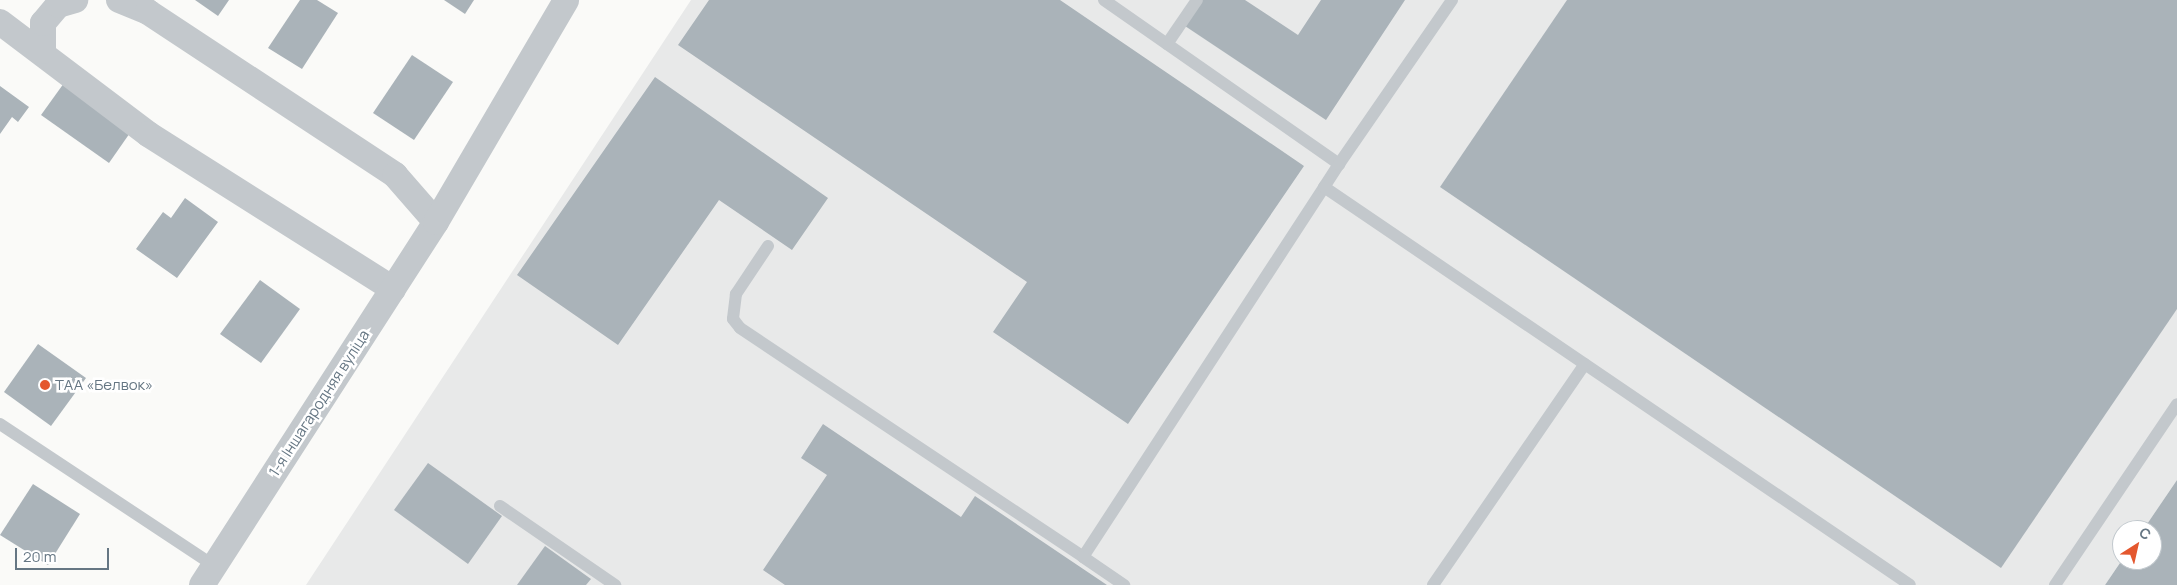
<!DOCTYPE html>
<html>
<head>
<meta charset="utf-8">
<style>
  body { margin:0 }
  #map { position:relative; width:2177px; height:585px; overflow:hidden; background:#fafaf8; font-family:Manrope,sans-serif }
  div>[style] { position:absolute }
  .built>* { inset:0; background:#e8e9e9 }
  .building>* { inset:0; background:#aab3b9 }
  .service>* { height:12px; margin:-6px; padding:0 6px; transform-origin:6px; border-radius:6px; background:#c3c8cc }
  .minor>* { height:26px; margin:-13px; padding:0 13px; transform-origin:13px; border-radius:13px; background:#c3c8cc }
  .dots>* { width:14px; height:14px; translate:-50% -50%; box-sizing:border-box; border:2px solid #fff; border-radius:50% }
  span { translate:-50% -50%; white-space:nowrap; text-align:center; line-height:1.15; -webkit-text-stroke:5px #fff; paint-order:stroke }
  .poi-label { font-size:15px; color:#657683 }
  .left { translate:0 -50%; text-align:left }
  .street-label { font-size:15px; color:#657683 }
  .north { position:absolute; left:2112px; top:520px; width:50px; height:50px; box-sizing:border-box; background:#fff; border:1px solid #c1c8cd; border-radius:50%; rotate:35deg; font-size:14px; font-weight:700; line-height:20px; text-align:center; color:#657683 }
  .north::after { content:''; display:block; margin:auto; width:18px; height:22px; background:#e4572e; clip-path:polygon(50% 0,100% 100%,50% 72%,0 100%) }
  .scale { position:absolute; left:15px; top:548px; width:94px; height:22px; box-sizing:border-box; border:2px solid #657683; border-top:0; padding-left:6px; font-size:15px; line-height:18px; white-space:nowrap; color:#657683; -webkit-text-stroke:4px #fff; paint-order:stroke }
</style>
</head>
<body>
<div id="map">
  <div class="built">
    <div style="clip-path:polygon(691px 0,2177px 0,2177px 480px,2143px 530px,2122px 530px,2122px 560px,2105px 585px,306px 585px)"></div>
  </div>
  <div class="building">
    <div style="clip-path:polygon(195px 0,229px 0,218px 16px)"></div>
    <div style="clip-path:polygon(300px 0,317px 0,338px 13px,302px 69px,268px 48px)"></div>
    <div style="clip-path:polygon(444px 0,474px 0,465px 14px)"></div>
    <div style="clip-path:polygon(709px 0,1060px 0,1304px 166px,1128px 424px,993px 332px,1027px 282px,678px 45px)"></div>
    <div style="clip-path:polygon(1202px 0,1245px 0,1298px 35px,1321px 0,1405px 0,1326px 120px,1185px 26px)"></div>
    <div style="clip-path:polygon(1567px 0,2177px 0,2177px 309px,2001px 568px,1440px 187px)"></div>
    <div style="clip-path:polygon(412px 55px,453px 82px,414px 140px,373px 113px)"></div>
    <div style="clip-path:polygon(655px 77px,828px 198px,792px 250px,719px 200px,618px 345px,517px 275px)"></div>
    <div style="clip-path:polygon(64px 83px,132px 130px,109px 163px,41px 115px)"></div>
    <div style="clip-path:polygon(0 86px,29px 107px,18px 122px,12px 117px,0 134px)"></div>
    <div style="clip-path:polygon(185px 198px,218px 222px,177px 278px,136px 249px,163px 212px,171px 218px)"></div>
    <div style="clip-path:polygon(260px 280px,300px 309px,261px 363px,220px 334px)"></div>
    <div style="clip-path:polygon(38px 344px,86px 378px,51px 426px,4px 392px)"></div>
    <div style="clip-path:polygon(823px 424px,961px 517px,975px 496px,1107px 585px,785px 585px,763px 570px,827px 475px,801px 458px)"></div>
    <div style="clip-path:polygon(428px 463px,502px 516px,468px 564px,394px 510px)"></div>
    <div style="clip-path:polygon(2177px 480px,2177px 585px,2105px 585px,2122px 560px,2152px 560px,2152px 530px,2143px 530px)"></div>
    <div style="clip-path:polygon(33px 484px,80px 514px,48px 565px,0 535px)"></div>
    <div style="clip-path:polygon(545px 546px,591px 579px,586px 585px,517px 585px)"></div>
  </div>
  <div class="service">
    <div style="left:1104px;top:0;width:287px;rotate:34.9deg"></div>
    <div style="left:1339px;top:164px;width:27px;rotate:123deg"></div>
    <div style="left:1167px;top:44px;width:53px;rotate:-55.7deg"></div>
    <div style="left:1339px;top:164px;width:199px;rotate:-55.4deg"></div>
    <div style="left:768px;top:246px;width:58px;rotate:123.7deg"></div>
    <div style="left:736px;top:294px;width:25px;rotate:97deg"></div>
    <div style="left:733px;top:319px;width:11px;rotate:52deg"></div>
    <div style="left:740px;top:328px;width:412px;rotate:33.7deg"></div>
    <div style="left:1083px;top:557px;width:442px;rotate:-56.9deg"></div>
    <div style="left:1324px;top:187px;width:708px;rotate:34.18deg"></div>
    <div style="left:0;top:424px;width:255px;rotate:33.5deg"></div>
    <div style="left:500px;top:506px;width:140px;rotate:34.5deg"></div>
    <div style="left:1083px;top:557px;width:50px;rotate:34.3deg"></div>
    <div style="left:1433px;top:585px;width:268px;rotate:-55.5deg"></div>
    <div style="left:2055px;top:585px;width:218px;rotate:-56deg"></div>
  </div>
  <div class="minor">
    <div style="left:119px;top:0;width:31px;rotate:22deg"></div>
    <div style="left:148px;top:12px;width:296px;rotate:33.4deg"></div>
    <div style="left:395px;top:175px;width:62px;rotate:48.9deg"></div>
    <div style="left:0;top:22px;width:186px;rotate:37.1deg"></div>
    <div style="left:148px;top:134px;width:290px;rotate:32.3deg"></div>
    <div style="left:43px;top:51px;width:28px;rotate:-90deg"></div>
    <div style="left:43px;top:23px;width:23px;rotate:-50deg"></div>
    <div style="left:58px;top:5px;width:18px;rotate:-16deg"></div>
    <div style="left:202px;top:585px;width:432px;rotate:-57.2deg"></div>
    <div style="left:436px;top:222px;width:257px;rotate:-59.6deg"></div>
  </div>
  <div class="dots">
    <div style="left:45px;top:385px;background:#e4572e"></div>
  </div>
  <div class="poi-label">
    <span class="left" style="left:55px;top:385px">ТАА «Белвок»</span>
  </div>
  <div class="street-label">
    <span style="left:319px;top:403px;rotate:-57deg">1-я Іншагародняя вуліца</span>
  </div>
  <div class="north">С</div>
  <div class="scale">20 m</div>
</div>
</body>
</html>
